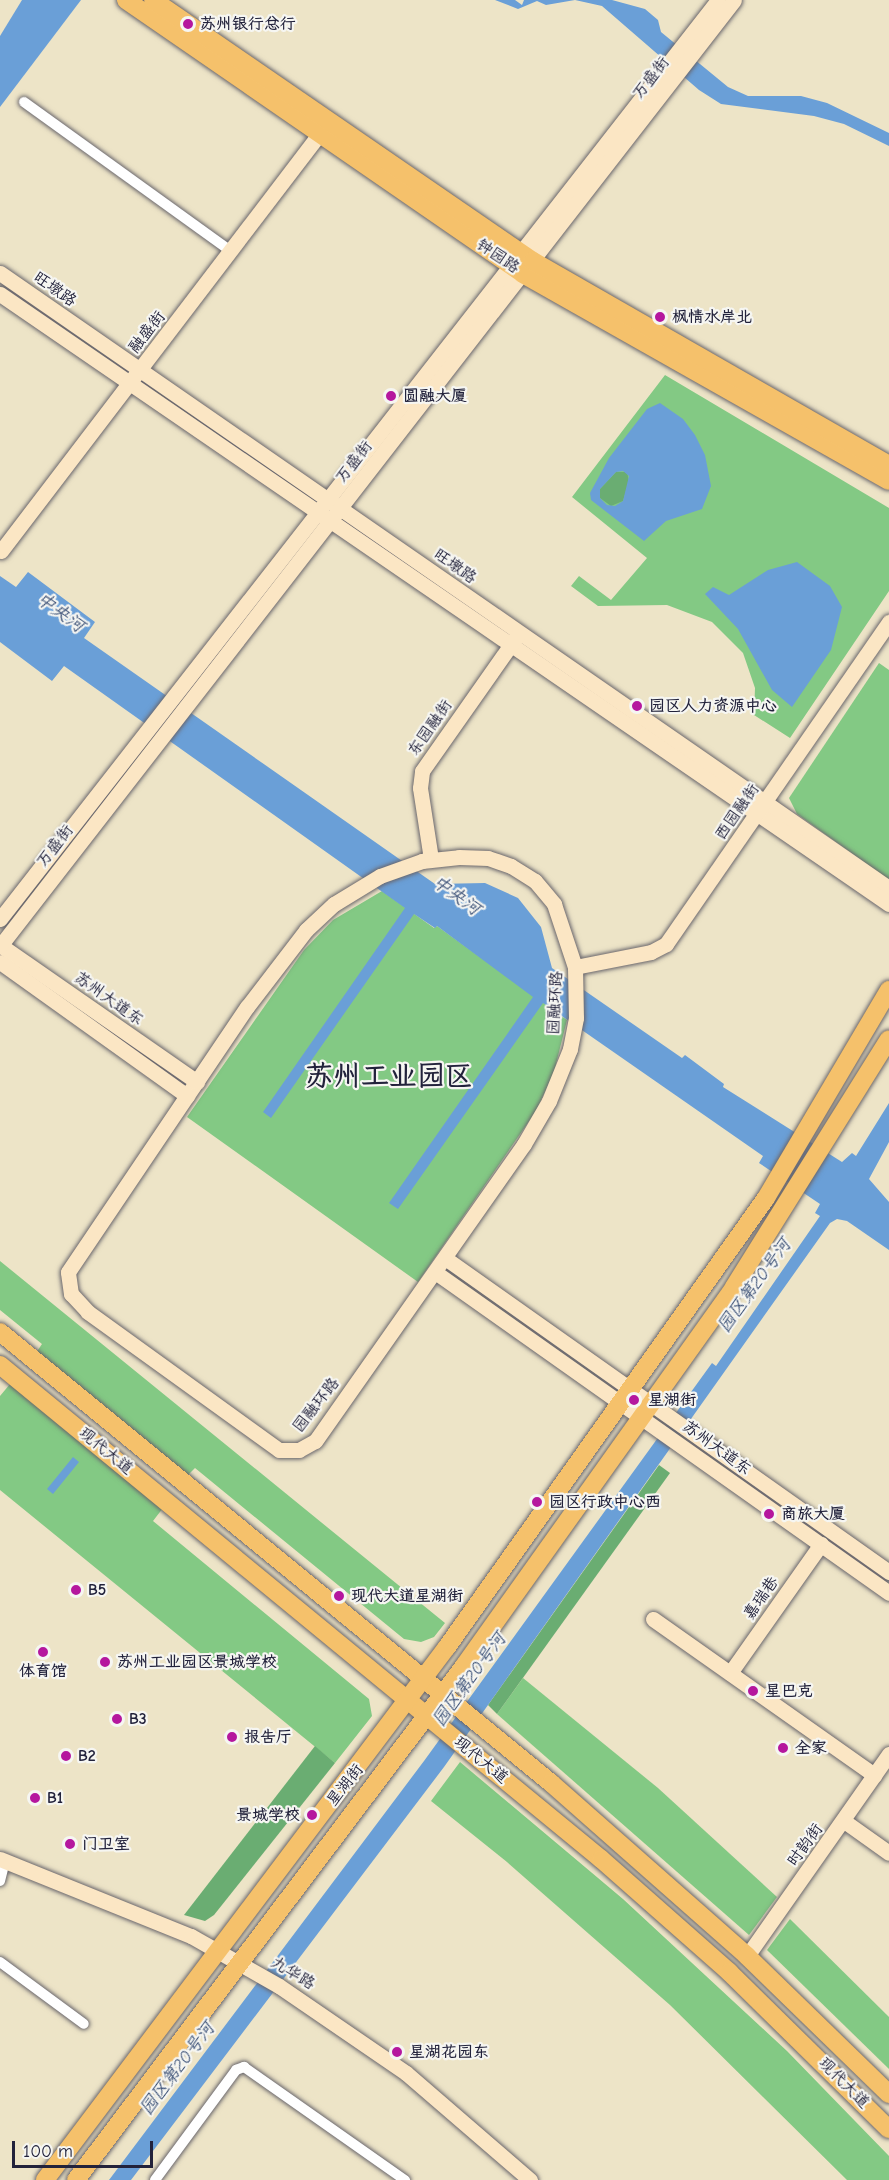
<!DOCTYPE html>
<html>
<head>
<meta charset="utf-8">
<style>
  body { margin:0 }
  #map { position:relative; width:889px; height:2180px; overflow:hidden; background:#ede4c7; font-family:"Comic Neue","LXGW WenKai TC",sans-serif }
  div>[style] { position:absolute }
  .green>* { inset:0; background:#83c984 }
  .forest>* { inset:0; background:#6aad72 }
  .water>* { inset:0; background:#6a9fd7 }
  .roads { filter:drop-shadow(0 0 2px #69666c) drop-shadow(0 0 2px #69666c) }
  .street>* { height:10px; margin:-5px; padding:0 5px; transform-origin:5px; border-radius:5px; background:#fff }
  .secondary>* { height:15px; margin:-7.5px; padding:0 7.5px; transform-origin:7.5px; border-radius:7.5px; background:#fbe6c4 }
  .primary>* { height:18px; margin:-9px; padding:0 9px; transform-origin:9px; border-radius:9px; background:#f5c16b }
  .dots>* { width:16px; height:16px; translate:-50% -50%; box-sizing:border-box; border:3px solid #f6f6f2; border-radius:50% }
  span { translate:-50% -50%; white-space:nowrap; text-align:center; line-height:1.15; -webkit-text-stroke:4.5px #f6f6f2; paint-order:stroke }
  .poi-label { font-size:16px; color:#22223b; font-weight:700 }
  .left { translate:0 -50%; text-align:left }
  .right { translate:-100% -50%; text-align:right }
  .street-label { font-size:16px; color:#22223b }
  .water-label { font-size:18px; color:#3f5479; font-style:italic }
  .town-label { font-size:28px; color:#22223b; font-weight:700 }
  .scale { position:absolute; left:12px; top:2141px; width:141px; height:27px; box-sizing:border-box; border:3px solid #22223b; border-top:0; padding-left:8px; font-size:18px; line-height:21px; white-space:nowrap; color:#22223b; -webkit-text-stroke:4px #f6f6f2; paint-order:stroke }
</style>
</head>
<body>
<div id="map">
  <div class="green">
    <div style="clip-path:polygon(665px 375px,889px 508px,889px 591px,790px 738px,754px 715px,755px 688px,743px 653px,712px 622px,667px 605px,598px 606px,571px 586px,579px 576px,611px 600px,647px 558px,572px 497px)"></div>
    <div style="clip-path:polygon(879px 663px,889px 670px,889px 880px,797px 814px,789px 798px)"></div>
    <div style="clip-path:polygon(382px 891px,434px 928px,437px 926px,567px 1020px,554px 1072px,536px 1111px,418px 1282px,187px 1117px,304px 950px,333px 920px)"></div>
    <div style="clip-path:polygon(0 1261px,445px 1623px,434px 1637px,421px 1642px,404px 1639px,195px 1468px,187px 1476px,36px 1353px,42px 1344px,0 1310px)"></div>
    <div style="clip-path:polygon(10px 1384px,163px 1508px,153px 1521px,369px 1699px,372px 1716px,335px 1763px,0 1490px,0 1396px)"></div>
    <div style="clip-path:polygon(523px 1678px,658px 1788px,777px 1897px,749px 1935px,497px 1714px)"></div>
    <div style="clip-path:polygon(460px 1762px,623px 1899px,787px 2051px,889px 2156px,889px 2180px,847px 2180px,670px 2005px,507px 1862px,431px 1801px)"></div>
    <div style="clip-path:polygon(790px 1919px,889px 2017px,889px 2069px,767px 1950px)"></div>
  </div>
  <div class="forest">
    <div style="clip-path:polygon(616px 472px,627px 472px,629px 481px,623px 501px,611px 506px,600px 498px,600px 489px)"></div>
    <div style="clip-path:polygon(659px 1465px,670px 1473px,497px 1714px,488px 1705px)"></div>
    <div style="clip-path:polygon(315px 1746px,335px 1763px,214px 1915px,205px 1921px,184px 1915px)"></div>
  </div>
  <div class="water">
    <div style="clip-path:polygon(22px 0,81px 0,0 107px,0 36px)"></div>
    <div style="clip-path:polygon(495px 0,515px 0,522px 5px,524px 0,612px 0,645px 9px,658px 20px,661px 32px,728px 87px,748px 96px,801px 96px,827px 103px,889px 133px,889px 146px,844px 124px,814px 116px,721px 104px,699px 90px,602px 6px,575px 0,546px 5px,537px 1px,518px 9px)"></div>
    <div style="clip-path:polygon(evenodd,660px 403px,683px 419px,695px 435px,705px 455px,711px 486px,702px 509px,666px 521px,644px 541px,591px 500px,590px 493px,609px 458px,647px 409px,660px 403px,623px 471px,629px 476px,623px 501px,615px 506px,607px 505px,600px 498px,600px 489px,616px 472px,623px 471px)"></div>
    <div style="clip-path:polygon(797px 562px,830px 586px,842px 607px,831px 650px,792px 707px,772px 690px,738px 629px,705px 594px,713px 587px,729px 595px,768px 570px)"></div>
    <div style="clip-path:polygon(28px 572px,95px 622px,84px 638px,435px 884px,485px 883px,518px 898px,541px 927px,552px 968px,682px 1058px,685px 1055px,724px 1084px,723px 1087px,842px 1162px,852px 1153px,856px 1156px,889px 1103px,889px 1142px,869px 1179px,889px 1202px,889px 1250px,847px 1221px,837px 1219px,830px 1223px,444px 1767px,131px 2180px,109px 2180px,424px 1761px,712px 1363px,716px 1366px,820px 1216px,815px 1213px,820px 1204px,759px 1163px,763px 1156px,543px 1003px,398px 1209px,389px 1203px,533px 997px,437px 926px,435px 928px,414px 914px,271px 1118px,263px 1112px,405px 908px,64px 666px,52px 681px,0 642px,0 576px,16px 587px)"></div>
    <div style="clip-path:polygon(73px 1457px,79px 1462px,53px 1494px,47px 1489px)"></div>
  </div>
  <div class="roads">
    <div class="street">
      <div style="left:24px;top:102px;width:256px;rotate:35.8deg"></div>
      <div style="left:0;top:1881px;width:21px;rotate:-76deg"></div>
      <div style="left:0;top:1962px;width:104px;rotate:36.4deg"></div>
      <div style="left:155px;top:2180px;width:137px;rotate:-53.6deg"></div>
      <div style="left:236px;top:2070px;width:9px;rotate:-21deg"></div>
      <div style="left:244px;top:2067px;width:197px;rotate:35.1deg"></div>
    </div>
    <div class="secondary">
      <div style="left:0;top:273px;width:1081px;rotate:34.68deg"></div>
      <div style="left:0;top:294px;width:1078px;rotate:34.46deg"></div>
      <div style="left:1px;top:551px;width:526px;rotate:-52.65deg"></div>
      <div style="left:459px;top:857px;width:29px;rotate:2deg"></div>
      <div style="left:488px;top:858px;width:24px;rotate:19deg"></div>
      <div style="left:511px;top:866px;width:28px;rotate:32deg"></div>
      <div style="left:535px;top:881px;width:30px;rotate:50deg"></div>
      <div style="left:554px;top:904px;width:66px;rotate:71.6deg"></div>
      <div style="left:575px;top:967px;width:51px;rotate:88.9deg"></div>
      <div style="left:576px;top:1018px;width:32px;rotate:101deg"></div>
      <div style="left:570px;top:1049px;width:56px;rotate:112deg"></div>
      <div style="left:549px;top:1101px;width:50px;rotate:120.2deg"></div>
      <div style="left:524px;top:1144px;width:363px;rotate:125.1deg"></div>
      <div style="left:315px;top:1441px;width:18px;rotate:151deg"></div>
      <div style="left:299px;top:1450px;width:20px;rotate:180deg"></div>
      <div style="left:279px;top:1450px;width:236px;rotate:-144.2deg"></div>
      <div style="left:88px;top:1312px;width:25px;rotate:-133deg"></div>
      <div style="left:71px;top:1294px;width:22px;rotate:-98deg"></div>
      <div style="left:68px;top:1272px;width:320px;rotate:-56deg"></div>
      <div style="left:247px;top:1007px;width:97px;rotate:-52.5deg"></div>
      <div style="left:306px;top:930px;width:38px;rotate:-43deg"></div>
      <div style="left:334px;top:904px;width:54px;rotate:-31.3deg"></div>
      <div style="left:380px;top:876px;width:45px;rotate:-19.7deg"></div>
      <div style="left:422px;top:861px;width:37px;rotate:-6deg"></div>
      <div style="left:431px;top:859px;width:72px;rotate:-98.8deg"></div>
      <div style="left:420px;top:788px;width:17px;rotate:-83deg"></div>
      <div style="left:422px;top:771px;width:165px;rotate:-54.9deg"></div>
      <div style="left:0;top:919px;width:1166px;rotate:-52deg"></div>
      <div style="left:0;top:945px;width:240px;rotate:34.8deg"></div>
      <div style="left:0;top:946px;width:1197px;rotate:-52.19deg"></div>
      <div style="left:0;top:962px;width:230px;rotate:35.6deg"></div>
      <div style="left:575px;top:967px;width:77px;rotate:-11.2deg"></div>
      <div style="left:651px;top:952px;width:17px;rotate:-28deg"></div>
      <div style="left:666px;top:944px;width:392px;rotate:-55.3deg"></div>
      <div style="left:445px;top:1258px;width:544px;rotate:35.27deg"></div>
      <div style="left:435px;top:1272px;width:556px;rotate:35.26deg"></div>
      <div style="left:653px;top:1619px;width:271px;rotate:35.2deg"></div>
      <div style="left:730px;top:1673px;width:158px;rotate:-54.8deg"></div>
      <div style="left:844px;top:1821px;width:55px;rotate:35.4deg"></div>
      <div style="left:0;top:1859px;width:206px;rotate:22deg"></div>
      <div style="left:191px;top:1936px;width:101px;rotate:29.6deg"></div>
      <div style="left:279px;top:1986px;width:154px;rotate:34.4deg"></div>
      <div style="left:406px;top:2073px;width:164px;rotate:40.8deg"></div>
      <div style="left:747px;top:1956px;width:247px;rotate:-54.9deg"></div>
    </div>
    <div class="primary">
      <div style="left:126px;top:0;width:482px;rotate:34.6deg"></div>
      <div style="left:523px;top:274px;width:420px;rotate:29.5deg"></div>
      <div style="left:153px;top:0;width:461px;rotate:34.5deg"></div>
      <div style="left:533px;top:261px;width:410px;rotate:29.8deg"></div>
      <div style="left:0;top:1332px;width:712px;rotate:39.3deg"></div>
      <div style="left:551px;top:1783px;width:261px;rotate:41.4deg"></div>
      <div style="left:747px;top:1956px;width:198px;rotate:44.2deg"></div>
      <div style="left:0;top:1365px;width:778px;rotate:39.42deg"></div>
      <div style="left:601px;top:1859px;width:171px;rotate:41.4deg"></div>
      <div style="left:729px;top:1972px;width:224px;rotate:44.5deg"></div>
      <div style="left:45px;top:2180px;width:668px;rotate:-52.98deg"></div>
      <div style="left:447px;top:1647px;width:551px;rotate:-54.61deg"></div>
      <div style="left:766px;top:1198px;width:242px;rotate:-59.4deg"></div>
      <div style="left:76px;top:2180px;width:644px;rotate:-52.95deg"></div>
      <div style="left:464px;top:1666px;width:465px;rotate:-54.5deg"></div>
      <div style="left:734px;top:1287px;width:292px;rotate:-58deg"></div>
    </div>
  </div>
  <div class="dots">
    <div style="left:188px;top:24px;background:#b5179e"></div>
    <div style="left:660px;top:317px;background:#b5179e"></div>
    <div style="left:391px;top:396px;background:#b5179e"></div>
    <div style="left:637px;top:706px;background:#b5179e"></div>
    <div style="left:634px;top:1400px;background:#b5179e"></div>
    <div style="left:537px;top:1502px;background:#b5179e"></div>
    <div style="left:769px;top:1514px;background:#b5179e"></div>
    <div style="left:76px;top:1590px;background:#b5179e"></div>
    <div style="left:339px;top:1596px;background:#b5179e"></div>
    <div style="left:43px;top:1652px;background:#b5179e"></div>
    <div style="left:105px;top:1662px;background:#b5179e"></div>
    <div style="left:753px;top:1691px;background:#b5179e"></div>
    <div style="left:117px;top:1719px;background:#b5179e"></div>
    <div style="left:232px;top:1737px;background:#b5179e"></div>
    <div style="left:783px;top:1748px;background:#b5179e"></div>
    <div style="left:66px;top:1756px;background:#b5179e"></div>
    <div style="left:35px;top:1798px;background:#b5179e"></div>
    <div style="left:312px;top:1815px;background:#b5179e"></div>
    <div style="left:70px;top:1844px;background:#b5179e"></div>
    <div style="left:397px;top:2052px;background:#b5179e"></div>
  </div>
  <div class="poi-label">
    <span class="left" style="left:200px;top:24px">苏州银行总行</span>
    <span class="left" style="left:672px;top:317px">枫情水岸北</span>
    <span class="left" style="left:403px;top:396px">圆融大厦</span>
    <span class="left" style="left:649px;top:706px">园区人力资源中心</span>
    <span class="left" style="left:648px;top:1400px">星湖街</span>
    <span class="left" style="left:549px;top:1502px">园区行政中心西</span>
    <span class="left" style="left:781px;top:1514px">商旅大厦</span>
    <span class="left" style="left:88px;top:1590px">B5</span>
    <span class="left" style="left:351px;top:1596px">现代大道星湖街</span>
    <span class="left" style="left:117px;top:1662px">苏州工业园区景城学校</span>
    <span style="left:43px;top:1671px">体育馆</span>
    <span class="left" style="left:765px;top:1691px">星巴克</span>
    <span class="left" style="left:129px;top:1719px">B3</span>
    <span class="left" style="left:244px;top:1737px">报告厅</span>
    <span class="left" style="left:795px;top:1748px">全家</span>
    <span class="left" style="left:78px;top:1756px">B2</span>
    <span class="left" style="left:47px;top:1798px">B1</span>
    <span class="right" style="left:300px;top:1815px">景城学校</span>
    <span class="left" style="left:82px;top:1844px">门卫室</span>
    <span class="left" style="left:409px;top:2052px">星湖花园东</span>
  </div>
  <div class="street-label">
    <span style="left:651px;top:78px;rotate:-52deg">万盛街</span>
    <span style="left:498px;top:256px;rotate:34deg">钟园路</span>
    <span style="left:55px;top:289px;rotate:35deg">旺墩路</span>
    <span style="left:147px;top:332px;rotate:-52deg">融盛街</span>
    <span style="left:354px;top:462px;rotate:-52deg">万盛街</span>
    <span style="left:455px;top:566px;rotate:35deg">旺墩路</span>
    <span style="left:430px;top:728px;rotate:-55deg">东园融街</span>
    <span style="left:737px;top:812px;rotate:-55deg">西园融街</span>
    <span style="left:55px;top:846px;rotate:-52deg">万盛街</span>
    <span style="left:109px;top:999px;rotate:35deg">苏州大道东</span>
    <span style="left:555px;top:1003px;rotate:-87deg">园融环路</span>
    <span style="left:316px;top:1405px;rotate:-52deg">园融环路</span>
    <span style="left:717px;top:1448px;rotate:36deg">苏州大道东</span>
    <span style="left:106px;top:1451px;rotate:39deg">现代大道</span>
    <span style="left:761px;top:1598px;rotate:-55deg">嘉瑞巷</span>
    <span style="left:481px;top:1760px;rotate:39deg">现代大道</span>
    <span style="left:345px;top:1785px;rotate:-52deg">星湖街</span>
    <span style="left:805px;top:1845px;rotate:-54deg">时韵街</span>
    <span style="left:293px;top:1973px;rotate:31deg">九华路</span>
    <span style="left:844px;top:2083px;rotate:45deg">现代大道</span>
  </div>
  <div class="water-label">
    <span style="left:60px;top:613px;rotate:36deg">中央河</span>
    <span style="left:456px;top:896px;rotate:36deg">中央河</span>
    <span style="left:755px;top:1286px;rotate:-54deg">园区第20号河</span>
    <span style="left:470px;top:1680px;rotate:-54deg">园区第20号河</span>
    <span style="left:178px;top:2069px;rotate:-53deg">园区第20号河</span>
  </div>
  <div class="town-label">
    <span style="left:389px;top:1076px">苏州工业园区</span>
  </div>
  <div class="scale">100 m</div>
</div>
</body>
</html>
